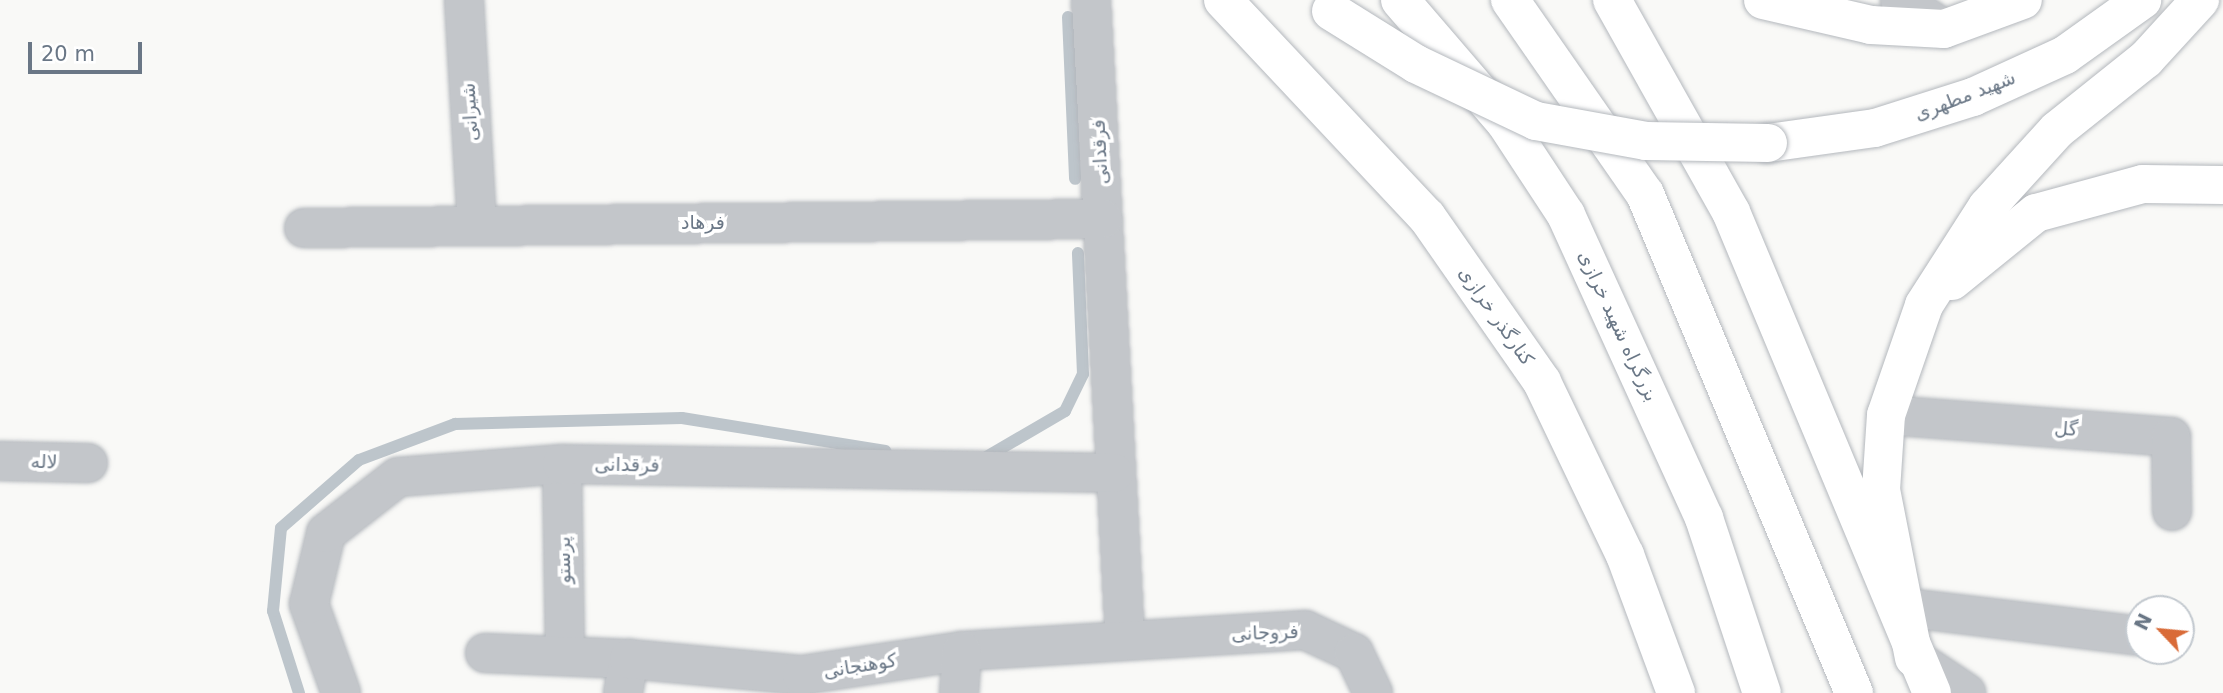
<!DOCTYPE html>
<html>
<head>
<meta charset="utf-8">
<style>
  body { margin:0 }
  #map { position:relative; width:2223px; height:693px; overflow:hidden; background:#f9f9f7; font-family:"DejaVu Sans","Noto Sans Arabic",sans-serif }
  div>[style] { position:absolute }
  .stream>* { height:12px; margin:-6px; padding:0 6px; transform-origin:6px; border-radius:6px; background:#bdc5cb }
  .roads { filter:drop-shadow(0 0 2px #b4b8bd) drop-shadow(0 0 2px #b4b8bd) }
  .minor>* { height:38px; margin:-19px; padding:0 19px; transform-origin:19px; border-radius:19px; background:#c3c6ca }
  .major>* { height:38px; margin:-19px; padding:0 19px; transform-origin:19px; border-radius:19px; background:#fff }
  .highway>* { height:38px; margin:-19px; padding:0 19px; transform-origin:19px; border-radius:19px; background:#fff }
  .bridges { filter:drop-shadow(0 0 2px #b4b8bd) drop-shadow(0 0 2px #b4b8bd) }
  .major-bridge>* { height:38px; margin:-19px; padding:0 19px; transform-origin:19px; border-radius:19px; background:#fff }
  span { translate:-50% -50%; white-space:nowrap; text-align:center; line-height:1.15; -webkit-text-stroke:7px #fff; paint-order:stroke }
  .street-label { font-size:19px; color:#6a7786 }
  .north { position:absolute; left:2125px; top:595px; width:70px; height:70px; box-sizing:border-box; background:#fff; border:2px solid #c3c9cf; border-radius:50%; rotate:296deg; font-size:19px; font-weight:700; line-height:28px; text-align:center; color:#6a7786 }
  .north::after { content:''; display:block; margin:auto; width:24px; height:32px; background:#d96b38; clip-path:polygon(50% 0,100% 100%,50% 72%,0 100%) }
  .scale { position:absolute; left:28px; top:42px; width:114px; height:32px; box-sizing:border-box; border:4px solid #6a7786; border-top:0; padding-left:9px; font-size:21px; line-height:24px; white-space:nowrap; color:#6a7786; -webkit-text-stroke:5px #fff; paint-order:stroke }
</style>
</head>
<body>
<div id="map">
  <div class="stream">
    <div style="left:1068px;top:17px;width:162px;rotate:87.5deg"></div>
    <div style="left:983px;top:459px;width:95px;rotate:-30.3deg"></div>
    <div style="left:1065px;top:411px;width:41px;rotate:-64.1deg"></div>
    <div style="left:1083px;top:374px;width:121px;rotate:-92.4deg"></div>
    <div style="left:299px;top:693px;width:86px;rotate:-107.6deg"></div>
    <div style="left:273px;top:611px;width:83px;rotate:-84.5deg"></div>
    <div style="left:281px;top:528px;width:103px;rotate:-41.1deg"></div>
    <div style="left:359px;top:460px;width:103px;rotate:-20.6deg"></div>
    <div style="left:455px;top:424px;width:227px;rotate:-1.5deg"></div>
    <div style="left:682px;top:418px;width:206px;rotate:9.2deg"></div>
  </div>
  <div class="roads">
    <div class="minor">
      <div style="left:464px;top:0;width:225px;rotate:86.7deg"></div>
      <div style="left:1091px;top:0;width:640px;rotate:86.95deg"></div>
      <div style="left:1900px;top:0;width:53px;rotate:33.4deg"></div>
      <div style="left:304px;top:228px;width:799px;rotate:-0.65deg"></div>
      <div style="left:1886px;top:415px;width:286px;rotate:4.4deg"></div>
      <div style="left:2171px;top:437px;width:74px;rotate:89.2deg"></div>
      <div style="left:0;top:461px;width:88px;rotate:1.3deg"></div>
      <div style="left:562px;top:464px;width:191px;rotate:89.1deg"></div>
      <div style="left:1909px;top:608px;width:232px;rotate:6.9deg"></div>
      <div style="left:485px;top:653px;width:144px;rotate:2.4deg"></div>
      <div style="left:1914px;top:658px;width:63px;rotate:33.9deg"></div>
      <div style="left:341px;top:693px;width:95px;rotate:-109.8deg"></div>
      <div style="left:309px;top:604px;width:73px;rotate:-76.5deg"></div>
      <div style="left:326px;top:533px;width:91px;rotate:-37.9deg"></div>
      <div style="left:398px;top:477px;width:165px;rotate:-4.5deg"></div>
      <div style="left:562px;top:464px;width:552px;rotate:0.93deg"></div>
      <div style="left:623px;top:693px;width:35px;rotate:-80deg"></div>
      <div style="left:629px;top:659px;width:174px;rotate:5.3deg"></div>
      <div style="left:802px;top:675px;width:162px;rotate:-8.5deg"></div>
      <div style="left:962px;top:651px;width:344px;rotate:-3.5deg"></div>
      <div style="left:1305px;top:630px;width:54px;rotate:25.1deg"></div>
      <div style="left:1354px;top:653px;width:44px;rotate:64.6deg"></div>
      <div style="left:959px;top:693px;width:42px;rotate:-85.9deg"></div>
    </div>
    <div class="major">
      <div style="left:1223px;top:0;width:298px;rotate:46.8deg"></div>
      <div style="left:1427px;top:217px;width:201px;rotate:55.1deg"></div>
      <div style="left:1542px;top:382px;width:192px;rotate:64.4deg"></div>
      <div style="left:1625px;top:555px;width:147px;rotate:69.7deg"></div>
      <div style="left:1612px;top:0;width:243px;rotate:60.7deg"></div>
      <div style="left:1731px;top:212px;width:521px;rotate:67.32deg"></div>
      <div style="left:1763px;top:0;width:111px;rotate:13deg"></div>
      <div style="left:1871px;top:25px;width:73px;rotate:3.1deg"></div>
      <div style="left:1944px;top:29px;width:84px;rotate:-20.2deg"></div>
      <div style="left:1768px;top:143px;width:108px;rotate:-8deg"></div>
      <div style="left:1875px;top:128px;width:103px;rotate:-17.6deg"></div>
      <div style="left:1973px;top:97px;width:101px;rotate:-24.5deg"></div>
      <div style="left:2065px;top:55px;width:95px;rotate:-35.5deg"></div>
      <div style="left:1952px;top:281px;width:108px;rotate:-39deg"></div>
      <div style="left:2036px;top:213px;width:111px;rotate:-15.2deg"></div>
      <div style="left:2143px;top:184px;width:80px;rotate:0.7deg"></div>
      <div style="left:1914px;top:658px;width:171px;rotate:-101.1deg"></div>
      <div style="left:1881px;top:490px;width:75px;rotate:-86.2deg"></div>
      <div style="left:1886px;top:415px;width:116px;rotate:-70.9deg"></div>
      <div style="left:1924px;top:305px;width:117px;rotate:-57.3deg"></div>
      <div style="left:1987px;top:207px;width:104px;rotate:-47.7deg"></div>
      <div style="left:2057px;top:130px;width:114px;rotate:-38.6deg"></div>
      <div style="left:2146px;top:59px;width:80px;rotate:-47.5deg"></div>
    </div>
    <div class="highway">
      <div style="left:1400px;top:0;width:161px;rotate:49.3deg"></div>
      <div style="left:1505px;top:122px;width:111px;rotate:56.7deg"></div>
      <div style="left:1566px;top:215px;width:333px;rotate:65.5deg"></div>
      <div style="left:1704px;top:518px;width:184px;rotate:71.7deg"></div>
      <div style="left:1510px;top:0;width:236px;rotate:55.2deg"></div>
      <div style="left:1645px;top:194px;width:541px;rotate:67.27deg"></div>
    </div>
  </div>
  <div class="bridges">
    <div class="major-bridge">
      <div style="left:1331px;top:11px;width:100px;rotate:31.9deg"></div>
      <div style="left:1416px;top:64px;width:133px;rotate:25.4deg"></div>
      <div style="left:1536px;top:121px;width:112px;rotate:10.3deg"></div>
      <div style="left:1646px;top:141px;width:122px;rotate:0.9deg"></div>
    </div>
  </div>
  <div class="street-label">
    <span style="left:1965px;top:96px;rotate:-21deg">شهید مطهری</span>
    <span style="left:470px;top:112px;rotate:-93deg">شیرانی</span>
    <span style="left:1100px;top:152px;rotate:-93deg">فرقدانی</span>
    <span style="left:703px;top:223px">فرهاد</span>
    <span style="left:1496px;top:316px;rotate:55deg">کنارگذر خرازی</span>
    <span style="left:1618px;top:326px;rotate:65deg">بزرگراه شهید خرازی</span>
    <span style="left:2066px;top:429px;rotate:4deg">گل</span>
    <span style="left:44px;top:462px;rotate:2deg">لاله</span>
    <span style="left:627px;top:465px;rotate:1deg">فرقدانی</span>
    <span style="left:564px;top:560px;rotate:-91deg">پرستو</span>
    <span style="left:1265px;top:633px;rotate:-2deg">فروجانی</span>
    <span style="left:860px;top:666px;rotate:-9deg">کوهنجانی</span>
  </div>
  <div class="north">N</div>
  <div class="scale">20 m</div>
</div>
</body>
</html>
